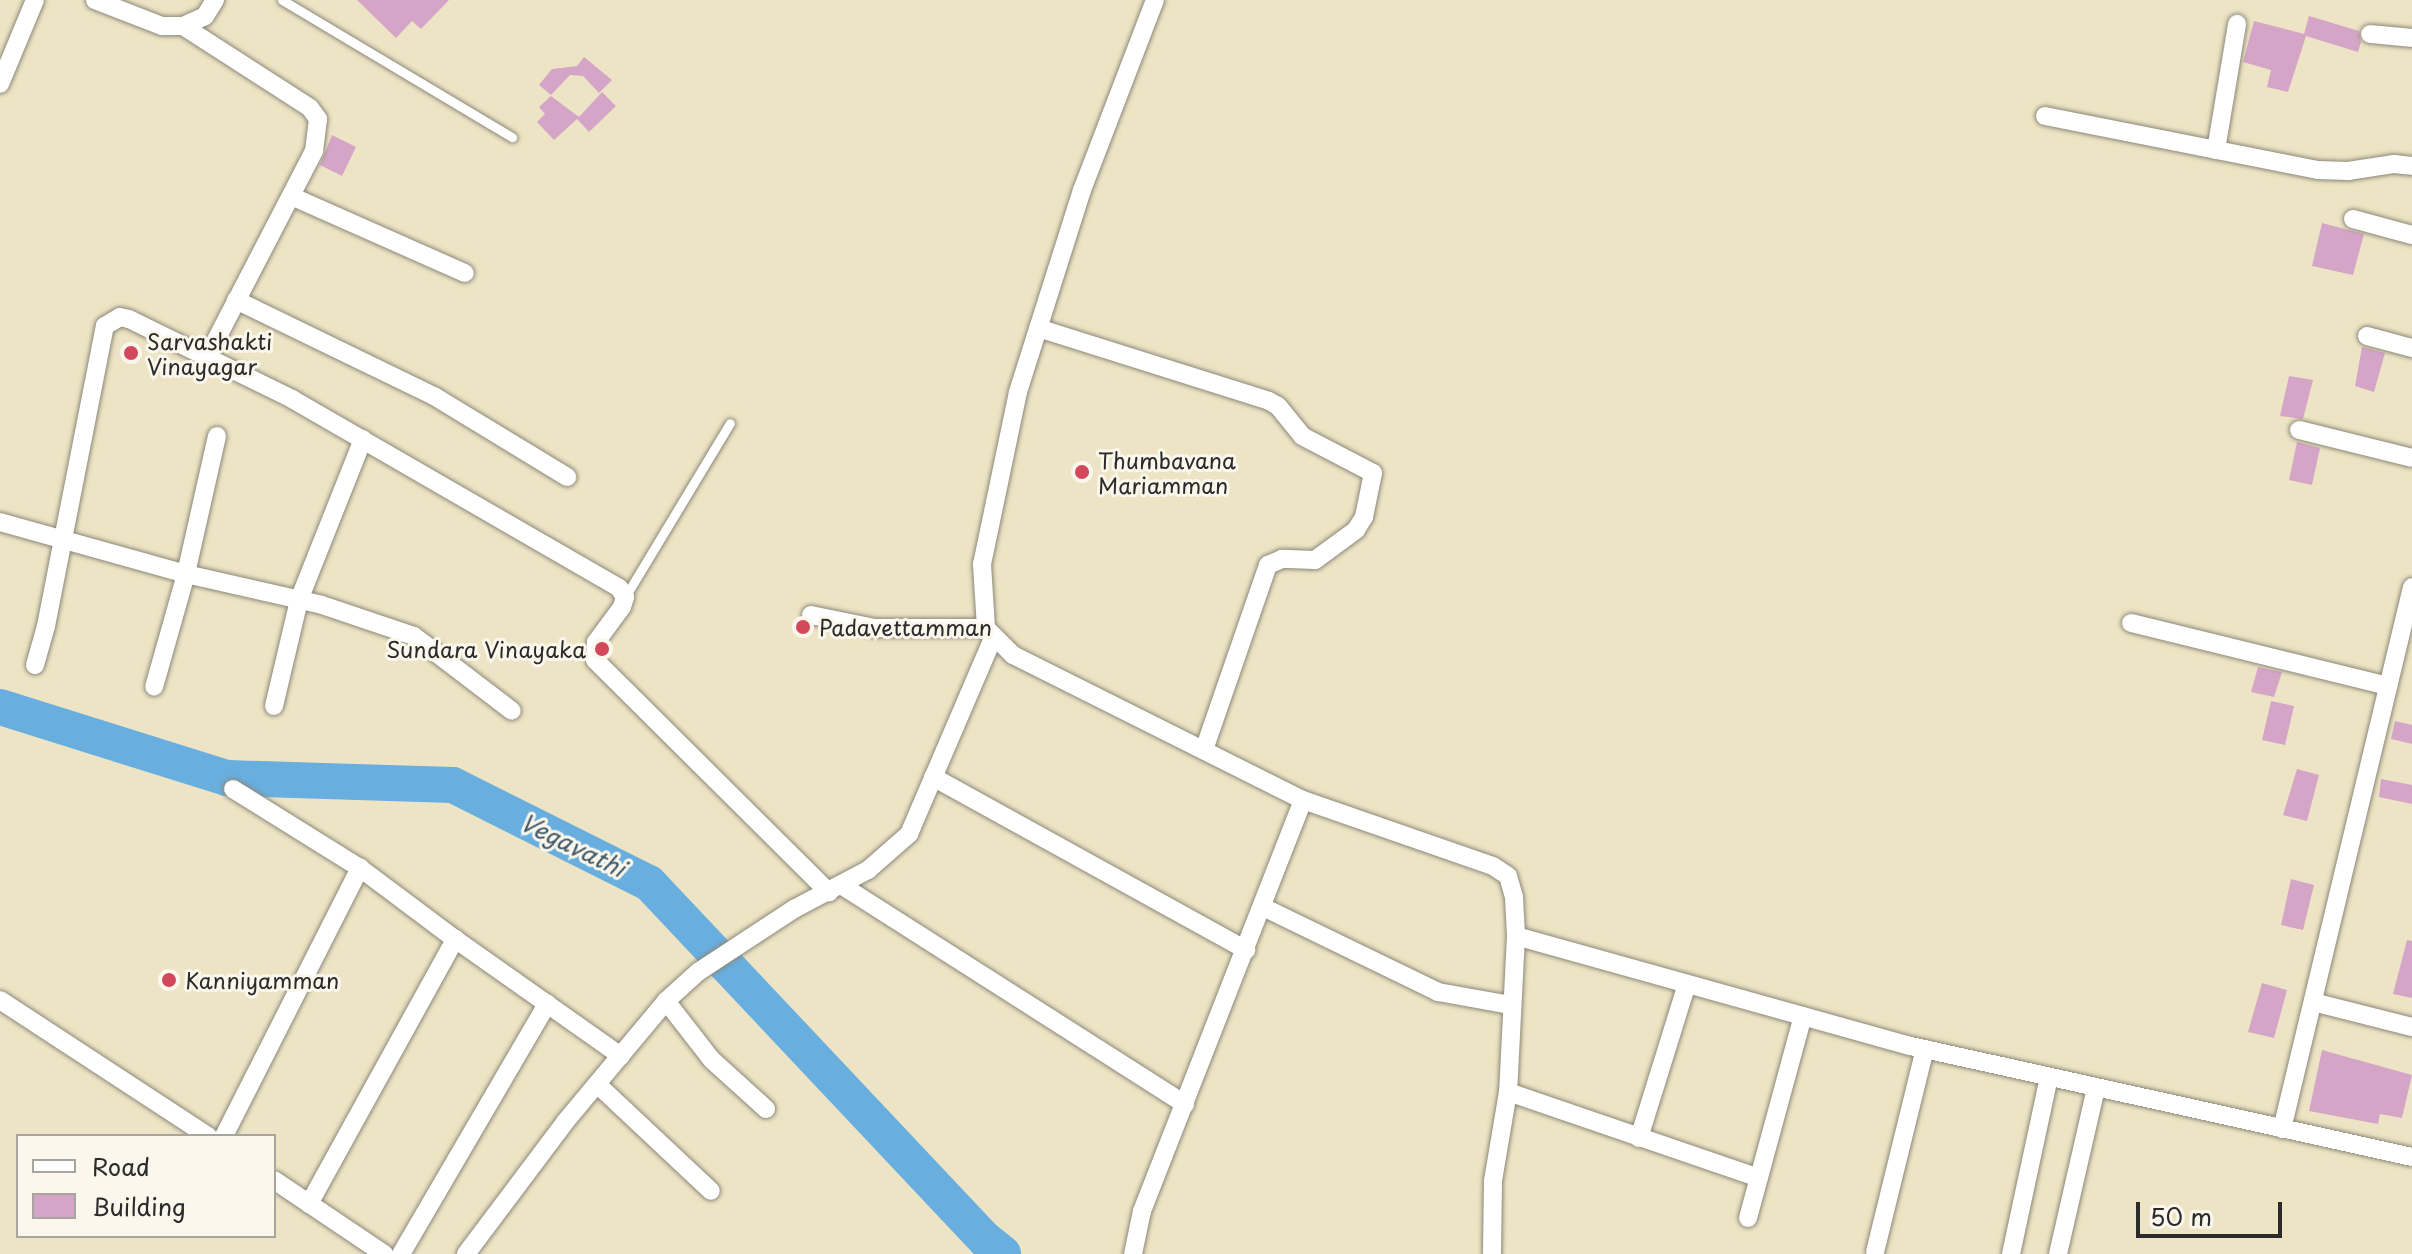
<!DOCTYPE html>
<html>
<head>
<meta charset="utf-8">
<style>
  body { margin:0 }
  #map { position:relative; width:2412px; height:1254px; overflow:hidden; background:#ede4c5; font-family:"Playpen Sans",sans-serif }
  div>[style] { position:absolute }
  .river>* { height:36px; margin:-18px; padding:0 18px; transform-origin:18px; border-radius:18px; background:#68aedf }
  .building>* { inset:0; background:#d5a5c8 }
  .roads { filter:drop-shadow(0 0 2px #8c8878) drop-shadow(0 0 2px #8c8878) }
  .service>* { height:9px; margin:-4.5px; padding:0 4.5px; transform-origin:4.5px; border-radius:4.5px; background:#fff }
  .minor>* { height:18px; margin:-9px; padding:0 9px; transform-origin:9px; border-radius:9px; background:#fff }
  .dots>* { width:22px; height:22px; translate:-50% -50%; box-sizing:border-box; border:4px solid #fbf7ec; border-radius:50% }
  span { translate:-50% -50%; white-space:nowrap; text-align:center; line-height:1.15; -webkit-text-stroke:6px #fbf7ec; paint-order:stroke }
  .poi-label { font-size:22px; color:#2b2b2b }
  .left { translate:0 -50%; text-align:left }
  .right { translate:-100% -50%; text-align:right }
  .water-label { font-size:24px; color:#40596a; font-style:italic }
  .legend { position:absolute; left:16px; top:1134px; width:260px; height:104px; box-sizing:border-box; background:#fbf7ec; border:2px solid #a8a59f; margin:0; padding:10px 14px; list-style:none; font-size:24px; color:#2b2b2b }
  .legend li { display:flex; align-items:center; gap:16px; height:40px }
  .legend b { width:40px; border:2px solid #a8a59f }
  .scale { position:absolute; left:2136px; top:1202px; width:146px; height:36px; box-sizing:border-box; border:4px solid #2b2b2b; border-top:0; padding-left:10px; font-size:24px; line-height:28px; white-space:nowrap; color:#2b2b2b; -webkit-text-stroke:6px #fbf7ec; paint-order:stroke }
</style>
</head>
<body>
<div id="map">
  <div class="river">
    <div style="left:0;top:707px;width:238px;rotate:17.4deg"></div>
    <div style="left:227px;top:778px;width:226px;rotate:1.8deg"></div>
    <div style="left:453px;top:785px;width:219px;rotate:26.6deg"></div>
    <div style="left:649px;top:883px;width:491px;rotate:46.7deg"></div>
    <div style="left:986px;top:1240px;width:22px;rotate:39deg"></div>
  </div>
  <div class="building">
    <div style="clip-path:polygon(357px 0,449px 0,421px 29px,412px 21px,396px 38px)"></div>
    <div style="clip-path:polygon(2309px 16px,2359px 31px,2361px 42px,2358px 52px,2306px 36px,2288px 92px,2267px 87px,2271px 70px,2243px 62px,2254px 21px,2304px 34px)"></div>
    <div style="clip-path:polygon(584px 57px,612px 80px,599px 93px,583px 76px,570px 75px,551px 95px,539px 85px,552px 69px,577px 66px)"></div>
    <div style="clip-path:polygon(602px 92px,616px 106px,589px 132px,577px 119px,554px 140px,537px 122px,545px 114px,539px 107px,551px 96px,579px 117px)"></div>
    <div style="clip-path:polygon(332px 135px,356px 147px,342px 176px,320px 165px)"></div>
    <div style="clip-path:polygon(2322px 223px,2364px 234px,2353px 275px,2312px 266px)"></div>
    <div style="clip-path:polygon(2362px 347px,2385px 353px,2374px 392px,2355px 386px)"></div>
    <div style="clip-path:polygon(2289px 376px,2313px 380px,2303px 419px,2280px 416px)"></div>
    <div style="clip-path:polygon(2297px 442px,2320px 448px,2312px 485px,2289px 480px)"></div>
    <div style="clip-path:polygon(2258px 667px,2282px 672px,2274px 697px,2251px 692px)"></div>
    <div style="clip-path:polygon(2271px 701px,2294px 706px,2285px 745px,2262px 740px)"></div>
    <div style="clip-path:polygon(2395px 721px,2412px 725px,2412px 744px,2391px 739px)"></div>
    <div style="clip-path:polygon(2297px 769px,2319px 775px,2307px 821px,2283px 815px)"></div>
    <div style="clip-path:polygon(2381px 779px,2412px 785px,2412px 804px,2379px 797px)"></div>
    <div style="clip-path:polygon(2291px 879px,2314px 885px,2303px 930px,2281px 925px)"></div>
    <div style="clip-path:polygon(2407px 940px,2412px 941px,2412px 998px,2393px 994px)"></div>
    <div style="clip-path:polygon(2262px 983px,2287px 990px,2274px 1038px,2248px 1032px)"></div>
    <div style="clip-path:polygon(2322px 1050px,2412px 1075px,2402px 1118px,2380px 1114px,2378px 1124px,2309px 1111px)"></div>
  </div>
  <div class="roads">
    <div class="service">
      <div style="left:282px;top:0;width:268px;rotate:30.8deg"></div>
      <div style="left:625px;top:597px;width:203px;rotate:-58.9deg"></div>
    </div>
    <div class="minor">
      <div style="left:95px;top:0;width:72px;rotate:21.2deg"></div>
      <div style="left:162px;top:26px;width:21px"></div>
      <div style="left:183px;top:26px;width:24px;rotate:-24deg"></div>
      <div style="left:205px;top:16px;width:19px;rotate:-58deg"></div>
      <div style="left:1155px;top:0;width:204px;rotate:111deg"></div>
      <div style="left:1082px;top:190px;width:212px;rotate:107.6deg"></div>
      <div style="left:1018px;top:392px;width:176px;rotate:101.8deg"></div>
      <div style="left:982px;top:564px;width:64px;rotate:86.4deg"></div>
      <div style="left:986px;top:628px;width:38px;rotate:45deg"></div>
      <div style="left:1013px;top:655px;width:324px;rotate:26.6deg"></div>
      <div style="left:1303px;top:800px;width:201px;rotate:19.2deg"></div>
      <div style="left:1493px;top:866px;width:18px;rotate:34deg"></div>
      <div style="left:1508px;top:876px;width:22px;rotate:74deg"></div>
      <div style="left:1514px;top:897px;width:39px;rotate:87deg"></div>
      <div style="left:1516px;top:936px;width:156px;rotate:92.9deg"></div>
      <div style="left:1508px;top:1092px;width:90px;rotate:99.6deg"></div>
      <div style="left:1493px;top:1181px;width:73px;rotate:90.8deg"></div>
      <div style="left:183px;top:26px;width:151px;rotate:32.8deg"></div>
      <div style="left:310px;top:108px;width:14px;rotate:54deg"></div>
      <div style="left:318px;top:119px;width:32px;rotate:97deg"></div>
      <div style="left:314px;top:151px;width:232px;rotate:117.4deg"></div>
      <div style="left:2370px;top:34px;width:42px;rotate:5.4deg"></div>
      <div style="left:0;top:84px;width:91px;rotate:-67.4deg"></div>
      <div style="left:2045px;top:116px;width:278px;rotate:11.2deg"></div>
      <div style="left:2318px;top:170px;width:30px;rotate:2deg"></div>
      <div style="left:2348px;top:171px;width:47px;rotate:-8.7deg"></div>
      <div style="left:2394px;top:164px;width:18px;rotate:6deg"></div>
      <div style="left:2216px;top:150px;width:128px;rotate:-80.5deg"></div>
      <div style="left:291px;top:196px;width:190px;rotate:23.9deg"></div>
      <div style="left:2353px;top:219px;width:61px;rotate:15.2deg"></div>
      <div style="left:236px;top:300px;width:220px;rotate:25.9deg"></div>
      <div style="left:434px;top:396px;width:156px;rotate:31.3deg"></div>
      <div style="left:1038px;top:328px;width:242px;rotate:17.5deg"></div>
      <div style="left:1269px;top:401px;width:10px;rotate:29deg"></div>
      <div style="left:1278px;top:406px;width:38px;rotate:51deg"></div>
      <div style="left:1302px;top:436px;width:80px;rotate:27.5deg"></div>
      <div style="left:1373px;top:473px;width:45px;rotate:101.6deg"></div>
      <div style="left:1364px;top:517px;width:15px;rotate:122deg"></div>
      <div style="left:1356px;top:530px;width:51px;rotate:143.8deg"></div>
      <div style="left:1315px;top:560px;width:33px;rotate:-178deg"></div>
      <div style="left:1282px;top:559px;width:15px;rotate:157deg"></div>
      <div style="left:1268px;top:565px;width:196px;rotate:109.1deg"></div>
      <div style="left:2367px;top:336px;width:47px;rotate:14.9deg"></div>
      <div style="left:2299px;top:430px;width:116px;rotate:13.9deg"></div>
      <div style="left:217px;top:436px;width:141px;rotate:102.7deg"></div>
      <div style="left:186px;top:574px;width:139px;rotate:12.8deg"></div>
      <div style="left:322px;top:605px;width:97px;rotate:18.6deg"></div>
      <div style="left:414px;top:636px;width:123px;rotate:37.4deg"></div>
      <div style="left:0;top:522px;width:193px;rotate:15.6deg"></div>
      <div style="left:186px;top:574px;width:117px;rotate:105.8deg"></div>
      <div style="left:811px;top:615px;width:65px;rotate:11.5deg"></div>
      <div style="left:875px;top:628px;width:111px"></div>
      <div style="left:2131px;top:623px;width:265px;rotate:13.8deg"></div>
      <div style="left:35px;top:665px;width:41px;rotate:-74.2deg"></div>
      <div style="left:46px;top:626px;width:306px;rotate:-78.9deg"></div>
      <div style="left:105px;top:326px;width:17px;rotate:-31deg"></div>
      <div style="left:120px;top:317px;width:9px;rotate:13deg"></div>
      <div style="left:129px;top:319px;width:182px;rotate:26.1deg"></div>
      <div style="left:292px;top:399px;width:378px;rotate:30deg"></div>
      <div style="left:619px;top:588px;width:11px;rotate:56deg"></div>
      <div style="left:625px;top:597px;width:10px;rotate:107deg"></div>
      <div style="left:622px;top:607px;width:44px;rotate:126.6deg"></div>
      <div style="left:596px;top:642px;width:18px;rotate:93deg"></div>
      <div style="left:595px;top:660px;width:330px;rotate:44.8deg"></div>
      <div style="left:274px;top:706px;width:109px;rotate:-76.7deg"></div>
      <div style="left:299px;top:600px;width:173px;rotate:-68.3deg"></div>
      <div style="left:933px;top:777px;width:358px;rotate:28.9deg"></div>
      <div style="left:233px;top:789px;width:150px;rotate:31.9deg"></div>
      <div style="left:841px;top:885px;width:408px;rotate:32.5deg"></div>
      <div style="left:1263px;top:907px;width:195px;rotate:25.9deg"></div>
      <div style="left:1438px;top:992px;width:73px;rotate:10.2deg"></div>
      <div style="left:1516px;top:936px;width:410px;rotate:15.6deg"></div>
      <div style="left:1911px;top:1046px;width:513px;rotate:12.49deg"></div>
      <div style="left:0;top:1000px;width:249px;rotate:33.2deg"></div>
      <div style="left:666px;top:1001px;width:75px;rotate:52.1deg"></div>
      <div style="left:712px;top:1060px;width:73px;rotate:42.2deg"></div>
      <div style="left:2313px;top:1002px;width:102px;rotate:14.2deg"></div>
      <div style="left:597px;top:1084px;width:156px;rotate:43.2deg"></div>
      <div style="left:1508px;top:1092px;width:265px;rotate:18.9deg"></div>
      <div style="left:2282px;top:1129px;width:557px;rotate:-76.51deg"></div>
      <div style="left:224px;top:1136px;width:301px;rotate:-63.1deg"></div>
      <div style="left:360px;top:868px;width:119px;rotate:36.8deg"></div>
      <div style="left:1639px;top:1138px;width:161px;rotate:-72.7deg"></div>
      <div style="left:274px;top:1180px;width:133px;rotate:33.9deg"></div>
      <div style="left:309px;top:1204px;width:303px;rotate:-61.1deg"></div>
      <div style="left:455px;top:939px;width:203px;rotate:35.2deg"></div>
      <div style="left:1748px;top:1218px;width:209px;rotate:-74.8deg"></div>
      <div style="left:1875px;top:1252px;width:209px;rotate:-76.2deg"></div>
      <div style="left:401px;top:1254px;width:290px;rotate:-59.7deg"></div>
      <div style="left:466px;top:1254px;width:165px;rotate:-53.1deg"></div>
      <div style="left:565px;top:1122px;width:158px;rotate:-50.1deg"></div>
      <div style="left:666px;top:1001px;width:43px;rotate:-42.2deg"></div>
      <div style="left:698px;top:972px;width:115px;rotate:-33.3deg"></div>
      <div style="left:794px;top:909px;width:84px;rotate:-27.8deg"></div>
      <div style="left:868px;top:870px;width:55px;rotate:-41.3deg"></div>
      <div style="left:909px;top:834px;width:213px;rotate:-66.8deg"></div>
      <div style="left:1133px;top:1254px;width:44px;rotate:-78.2deg"></div>
      <div style="left:1142px;top:1211px;width:441px;rotate:-68.6deg"></div>
      <div style="left:2011px;top:1254px;width:181px;rotate:-77.9deg"></div>
      <div style="left:2058px;top:1254px;width:170px;rotate:-77.1deg"></div>
    </div>
  </div>
  <div class="dots">
    <div style="left:131px;top:353px;background:#d1495b"></div>
    <div style="left:1082px;top:472px;background:#d1495b"></div>
    <div style="left:803px;top:627px;background:#d1495b"></div>
    <div style="left:602px;top:649px;background:#d1495b"></div>
    <div style="left:169px;top:980px;background:#d1495b"></div>
  </div>
  <div class="poi-label">
    <span class="left" style="left:147px;top:353px">Sarvashakti<br>Vinayagar</span>
    <span class="left" style="left:1098px;top:472px">Thumbavana<br>Mariamman</span>
    <span class="left" style="left:819px;top:627px">Padavettamman</span>
    <span class="right" style="left:586px;top:649px">Sundara Vinayaka</span>
    <span class="left" style="left:185px;top:980px">Kanniyamman</span>
  </div>
  <div class="water-label">
    <span style="left:573px;top:845px;rotate:26deg">Vegavathi</span>
  </div>
  <ul class="legend">
  <li><b style="height:10px;background:#fff"></b>Road</li>
  <li><b style="height:22px;background:#d5a5c8"></b>Building</li>
  </ul>
  <div class="scale">50 m</div>
</div>
</body>
</html>
